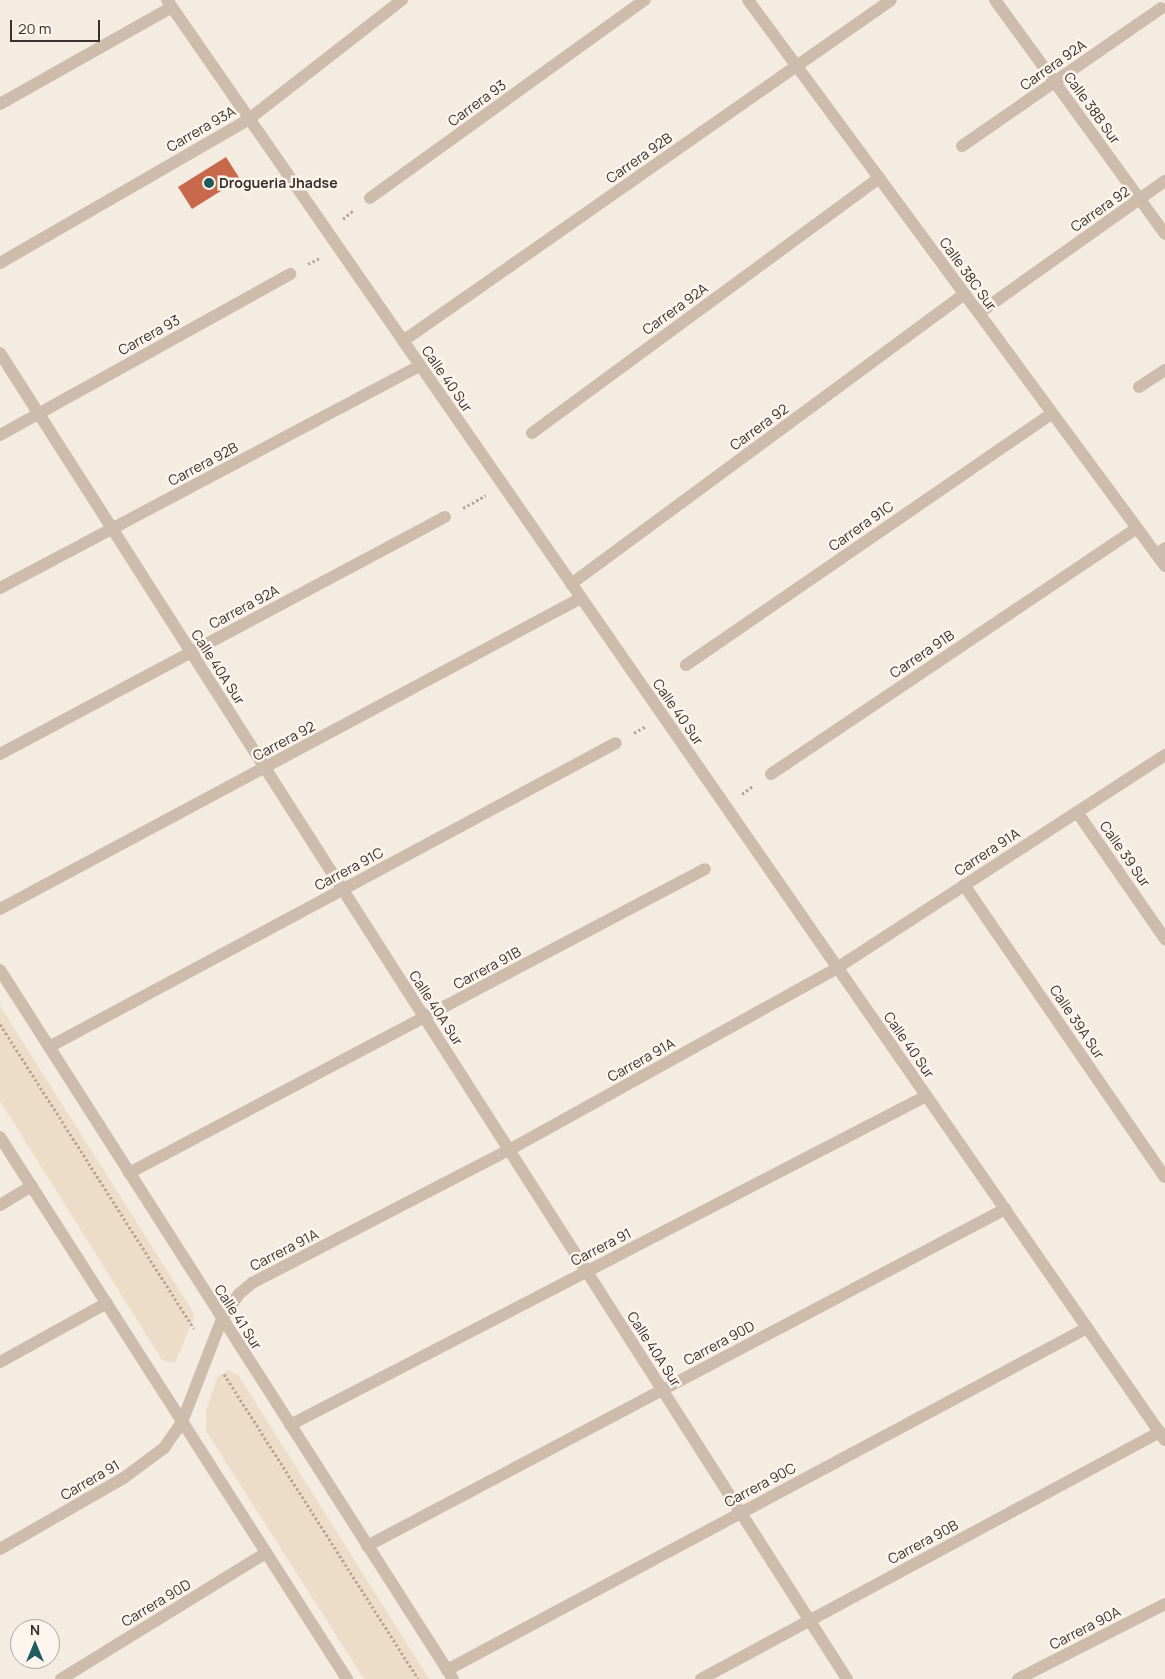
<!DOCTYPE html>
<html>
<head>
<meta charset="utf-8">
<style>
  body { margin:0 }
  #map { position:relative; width:1165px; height:1679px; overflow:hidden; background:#f4ebe1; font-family:Manrope,sans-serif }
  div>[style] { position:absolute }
  .plaza>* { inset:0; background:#ecdcc8 }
  .building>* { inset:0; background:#c8694b }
  .path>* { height:3px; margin-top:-1.5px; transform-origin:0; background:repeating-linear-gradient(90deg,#b9a596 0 2.5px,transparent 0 5px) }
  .minor>* { height:12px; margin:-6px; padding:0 6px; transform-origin:6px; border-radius:6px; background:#cdbbac }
  .tertiary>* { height:12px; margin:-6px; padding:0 6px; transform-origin:6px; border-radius:6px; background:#cdbbac }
  .dots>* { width:14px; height:14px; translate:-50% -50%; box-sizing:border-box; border:2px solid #fbf5ee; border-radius:50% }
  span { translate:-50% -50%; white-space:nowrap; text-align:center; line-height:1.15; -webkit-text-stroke:5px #fbf5ee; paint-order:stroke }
  .street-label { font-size:14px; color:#3b302b }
  .poi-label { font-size:14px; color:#3b302b; font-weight:700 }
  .left { translate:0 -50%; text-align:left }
  .north { position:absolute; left:10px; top:1619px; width:50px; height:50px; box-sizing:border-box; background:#fbf5ee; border:1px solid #aea6a0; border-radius:50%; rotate:0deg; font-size:14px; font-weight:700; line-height:20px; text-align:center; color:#3b302b }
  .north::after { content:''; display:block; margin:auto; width:18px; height:22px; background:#1f5a5e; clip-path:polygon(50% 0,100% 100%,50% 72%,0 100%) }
  .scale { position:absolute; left:10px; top:20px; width:90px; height:22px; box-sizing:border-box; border:2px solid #3b302b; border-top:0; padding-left:6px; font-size:15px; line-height:18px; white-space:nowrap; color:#3b302b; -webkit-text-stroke:4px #fbf5ee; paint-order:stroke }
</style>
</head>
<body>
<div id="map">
  <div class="plaza">
    <div style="clip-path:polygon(0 1006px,192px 1310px,194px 1317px,175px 1363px,162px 1360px,0 1101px)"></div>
    <div style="clip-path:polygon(228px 1370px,239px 1376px,429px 1679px,364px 1679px,206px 1431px,206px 1410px,218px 1376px)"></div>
  </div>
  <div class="building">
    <div style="clip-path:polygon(226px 157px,240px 179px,192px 209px,178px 187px)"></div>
  </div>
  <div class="path">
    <div style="left:343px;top:219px;width:14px;rotate:-39deg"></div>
    <div style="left:308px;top:264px;width:13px;rotate:-27deg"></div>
    <div style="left:463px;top:508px;width:26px;rotate:-29deg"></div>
    <div style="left:634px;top:733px;width:14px;rotate:-30deg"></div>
    <div style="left:742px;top:794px;width:14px;rotate:-36deg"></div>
    <div style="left:0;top:1024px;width:361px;rotate:57.5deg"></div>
    <div style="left:224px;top:1374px;width:361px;rotate:57.5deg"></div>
  </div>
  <div class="minor">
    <div style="left:995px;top:0;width:289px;rotate:54deg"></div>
    <div style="left:0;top:104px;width:197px;rotate:-29.4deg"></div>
    <div style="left:962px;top:146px;width:242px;rotate:-34.7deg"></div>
    <div style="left:370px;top:198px;width:339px;rotate:-35.8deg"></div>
    <div style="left:0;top:263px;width:288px;rotate:-30deg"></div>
    <div style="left:249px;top:119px;width:194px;rotate:-37.9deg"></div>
    <div style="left:979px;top:313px;width:228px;rotate:-35.4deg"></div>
    <div style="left:403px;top:341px;width:595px;rotate:-34.94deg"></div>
    <div style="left:0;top:353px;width:1573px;rotate:57.43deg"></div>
    <div style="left:1139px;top:387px;width:31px;rotate:-33deg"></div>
    <div style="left:532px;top:433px;width:431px;rotate:-36.3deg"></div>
    <div style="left:0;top:435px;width:332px;rotate:-29deg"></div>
    <div style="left:1157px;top:554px;width:10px;rotate:-37deg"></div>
    <div style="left:571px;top:584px;width:489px;rotate:-36.4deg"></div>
    <div style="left:0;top:588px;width:475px;rotate:-27.9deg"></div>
    <div style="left:686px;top:665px;width:444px;rotate:-34.5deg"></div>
    <div style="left:0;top:754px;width:504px;rotate:-28.04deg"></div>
    <div style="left:771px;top:774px;width:441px;rotate:-33.9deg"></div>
    <div style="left:1077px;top:812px;width:155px;rotate:55.3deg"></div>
    <div style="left:964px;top:885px;width:354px;rotate:55.5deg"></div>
    <div style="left:0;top:909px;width:659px;rotate:-28.16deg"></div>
    <div style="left:49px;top:1047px;width:643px;rotate:-28.2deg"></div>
    <div style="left:129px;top:1173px;width:651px;rotate:-27.82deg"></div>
    <div style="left:0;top:1205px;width:37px;rotate:-31deg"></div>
    <div style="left:0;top:1362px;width:122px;rotate:-28.9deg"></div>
    <div style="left:290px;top:1425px;width:716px;rotate:-27.35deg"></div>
    <div style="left:367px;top:1546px;width:722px;rotate:-27.84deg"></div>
    <div style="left:447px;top:1670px;width:726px;rotate:-28.12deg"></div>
    <div style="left:61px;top:1679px;width:241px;rotate:-31.6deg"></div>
    <div style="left:701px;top:1679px;width:521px;rotate:-28.29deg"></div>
    <div style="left:1018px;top:1679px;width:165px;rotate:-27deg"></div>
  </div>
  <div class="tertiary">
    <div style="left:167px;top:0;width:1752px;rotate:55.28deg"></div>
    <div style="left:748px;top:0;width:703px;rotate:53.62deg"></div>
    <div style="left:0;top:970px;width:841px;rotate:57.42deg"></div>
    <div style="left:0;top:1137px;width:644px;rotate:57.37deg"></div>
    <div style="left:0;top:1549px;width:144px;rotate:-29.9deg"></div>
    <div style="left:125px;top:1477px;width:49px;rotate:-36.6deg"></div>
    <div style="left:164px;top:1448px;width:32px;rotate:-55deg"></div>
    <div style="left:182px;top:1422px;width:110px;rotate:-68.8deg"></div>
    <div style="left:222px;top:1319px;width:30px;rotate:-56deg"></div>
    <div style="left:239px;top:1294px;width:17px;rotate:-40deg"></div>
    <div style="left:252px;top:1283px;width:289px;rotate:-27.4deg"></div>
    <div style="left:509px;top:1150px;width:375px;rotate:-29deg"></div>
    <div style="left:837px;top:968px;width:391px;rotate:-33deg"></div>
  </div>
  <div class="dots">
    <div style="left:209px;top:183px;background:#1f5a5e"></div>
  </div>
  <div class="street-label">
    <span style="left:1053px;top:65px;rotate:-35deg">Carrera 92A</span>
    <span style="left:477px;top:103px;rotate:-36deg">Carrera 93</span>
    <span style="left:1092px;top:108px;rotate:54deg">Calle 38B Sur</span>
    <span style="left:201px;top:129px;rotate:-30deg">Carrera 93A</span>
    <span style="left:639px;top:158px;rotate:-35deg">Carrera 92B</span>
    <span style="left:1100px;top:209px;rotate:-35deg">Carrera 92</span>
    <span style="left:968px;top:274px;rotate:54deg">Calle 38C Sur</span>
    <span style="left:675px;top:309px;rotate:-36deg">Carrera 92A</span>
    <span style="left:149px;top:335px;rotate:-29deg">Carrera 93</span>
    <span style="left:447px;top:379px;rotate:55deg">Calle 40 Sur</span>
    <span style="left:759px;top:427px;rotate:-36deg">Carrera 92</span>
    <span style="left:203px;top:464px;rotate:-28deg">Carrera 92B</span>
    <span style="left:861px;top:526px;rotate:-35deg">Carrera 91C</span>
    <span style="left:244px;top:607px;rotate:-28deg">Carrera 92A</span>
    <span style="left:922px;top:654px;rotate:-34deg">Carrera 91B</span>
    <span style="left:218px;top:667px;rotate:57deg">Calle 40A Sur</span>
    <span style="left:678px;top:712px;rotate:55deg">Calle 40 Sur</span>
    <span style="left:284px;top:741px;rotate:-28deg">Carrera 92</span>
    <span style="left:987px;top:852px;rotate:-33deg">Carrera 91A</span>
    <span style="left:1125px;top:854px;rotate:55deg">Calle 39 Sur</span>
    <span style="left:349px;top:869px;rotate:-28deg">Carrera 91C</span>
    <span style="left:487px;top:968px;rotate:-28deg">Carrera 91B</span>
    <span style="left:436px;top:1008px;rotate:57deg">Calle 40A Sur</span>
    <span style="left:1077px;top:1022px;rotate:56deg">Calle 39A Sur</span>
    <span style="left:909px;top:1045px;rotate:55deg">Calle 40 Sur</span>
    <span style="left:641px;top:1060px;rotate:-29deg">Carrera 91A</span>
    <span style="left:601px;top:1247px;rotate:-27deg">Carrera 91</span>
    <span style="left:284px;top:1250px;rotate:-27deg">Carrera 91A</span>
    <span style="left:238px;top:1317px;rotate:57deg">Calle 41 Sur</span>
    <span style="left:719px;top:1343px;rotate:-28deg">Carrera 90D</span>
    <span style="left:654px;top:1349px;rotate:57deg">Calle 40A Sur</span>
    <span style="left:90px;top:1480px;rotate:-30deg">Carrera 91</span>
    <span style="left:760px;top:1485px;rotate:-28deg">Carrera 90C</span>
    <span style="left:923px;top:1542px;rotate:-28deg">Carrera 90B</span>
    <span style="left:156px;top:1603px;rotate:-31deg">Carrera 90D</span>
    <span style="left:1085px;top:1628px;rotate:-27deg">Carrera 90A</span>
  </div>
  <div class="poi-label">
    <span class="left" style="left:219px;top:183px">Drogueria Jhadse</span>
  </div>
  <div class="north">N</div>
  <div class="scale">20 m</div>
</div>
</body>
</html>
